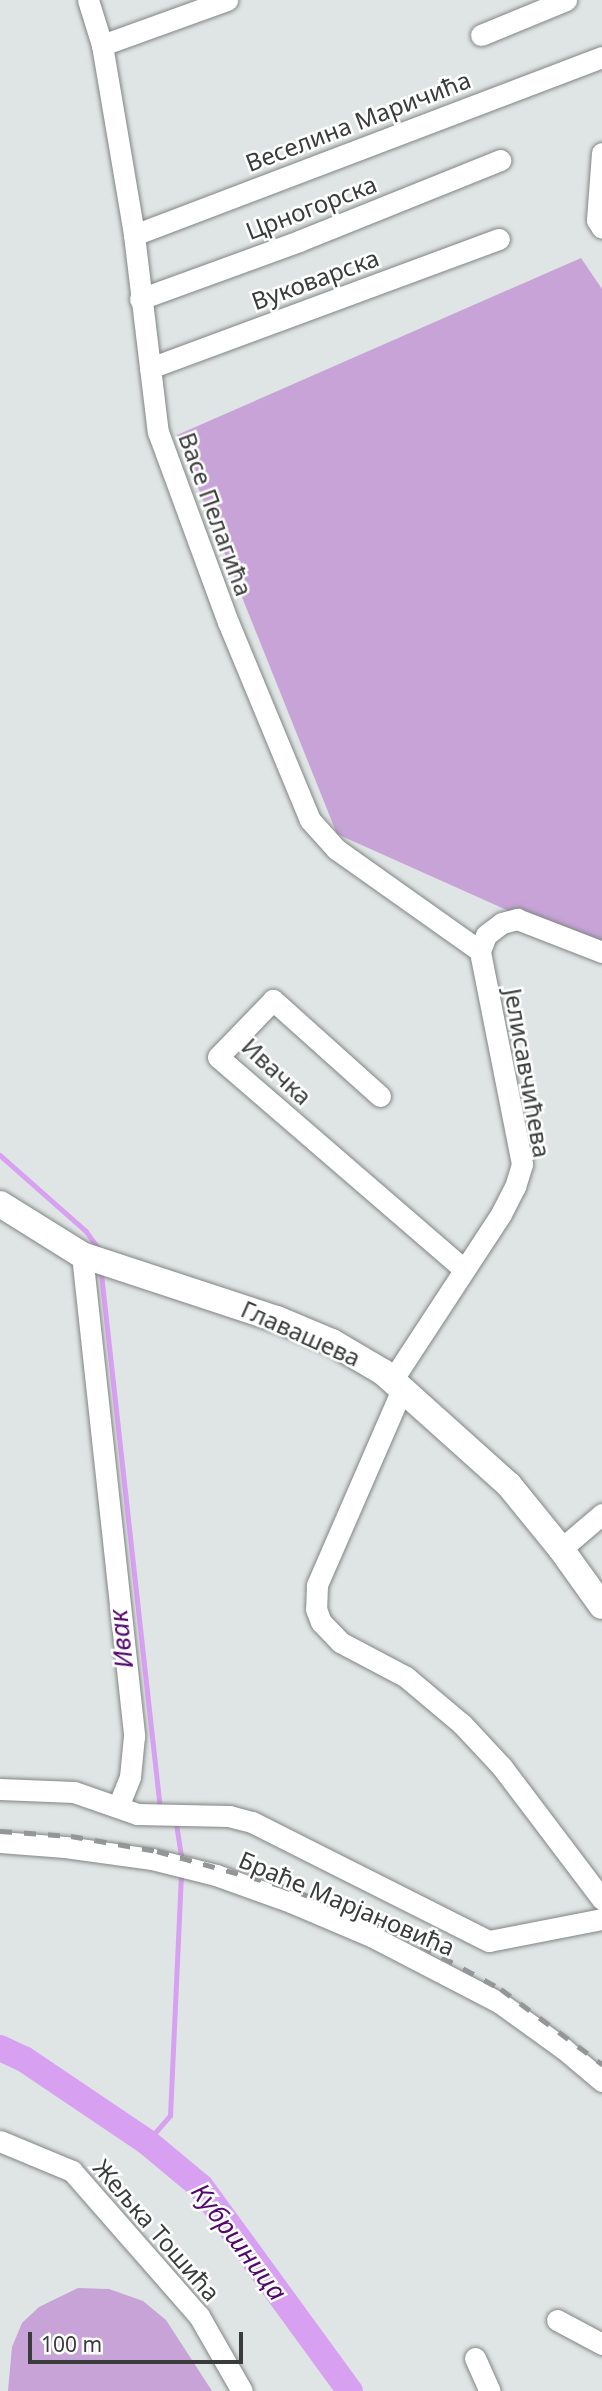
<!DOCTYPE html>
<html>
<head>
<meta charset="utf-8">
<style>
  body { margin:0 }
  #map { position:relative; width:602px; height:2391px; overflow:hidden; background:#dfe5e4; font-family:"Noto Sans",sans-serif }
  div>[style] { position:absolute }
  .green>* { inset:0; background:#c7a3d7 }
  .stream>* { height:4.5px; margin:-2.25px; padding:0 2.25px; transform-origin:2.25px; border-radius:2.25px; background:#d8a0f1 }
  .river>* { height:26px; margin:-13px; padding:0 13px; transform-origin:13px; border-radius:13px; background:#d8a0f1 }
  .roads { filter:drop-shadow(0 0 2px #808584) drop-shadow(0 0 2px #808584) }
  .minor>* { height:21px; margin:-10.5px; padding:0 10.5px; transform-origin:10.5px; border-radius:10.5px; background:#fff }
  .major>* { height:26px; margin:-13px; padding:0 13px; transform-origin:13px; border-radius:13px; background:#fff }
  .rail>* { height:4.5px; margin-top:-2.25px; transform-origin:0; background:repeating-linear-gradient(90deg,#929696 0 12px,transparent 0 24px) }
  span { translate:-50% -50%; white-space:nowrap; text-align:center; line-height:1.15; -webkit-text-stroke:5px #fff; paint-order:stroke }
  .street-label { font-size:24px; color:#3a3c3c }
  .water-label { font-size:26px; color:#54086c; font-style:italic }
  .scale { position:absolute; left:28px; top:2332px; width:215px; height:32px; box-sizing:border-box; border:4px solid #3a3c3c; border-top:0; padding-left:9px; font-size:21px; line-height:24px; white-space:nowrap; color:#3a3c3c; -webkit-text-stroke:5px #fff; paint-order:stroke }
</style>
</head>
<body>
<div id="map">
  <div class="green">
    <div style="clip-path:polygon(581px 258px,602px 289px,602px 941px,522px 917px,337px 834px,177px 435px)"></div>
    <div style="clip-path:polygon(78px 2288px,109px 2289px,143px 2301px,166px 2320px,212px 2391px,8px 2391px,12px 2347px,22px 2323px,39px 2307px)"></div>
  </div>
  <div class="stream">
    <div style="left:0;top:1155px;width:115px;rotate:41.5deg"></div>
    <div style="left:86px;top:1231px;width:24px;rotate:54deg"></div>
    <div style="left:101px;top:1269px;width:539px;rotate:83.72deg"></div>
    <div style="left:176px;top:1821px;width:39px;rotate:81deg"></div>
    <div style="left:147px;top:2142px;width:35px;rotate:-49deg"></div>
    <div style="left:170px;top:2116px;width:244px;rotate:-87.4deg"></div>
  </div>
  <div class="river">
    <div style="left:0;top:2048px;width:26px;rotate:25deg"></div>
    <div style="left:24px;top:2059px;width:148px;rotate:34deg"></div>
    <div style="left:147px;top:2142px;width:70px;rotate:39.8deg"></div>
    <div style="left:201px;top:2187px;width:253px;rotate:53.9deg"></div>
  </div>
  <div class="roads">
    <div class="minor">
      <div style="left:88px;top:0;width:47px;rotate:72.7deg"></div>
      <div style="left:102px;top:45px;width:193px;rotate:80.4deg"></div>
      <div style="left:134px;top:235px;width:198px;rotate:83.1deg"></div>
      <div style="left:158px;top:432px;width:202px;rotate:69.8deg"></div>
      <div style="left:228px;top:622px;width:214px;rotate:67.5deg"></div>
      <div style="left:310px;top:820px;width:39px;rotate:48deg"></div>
      <div style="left:336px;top:849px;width:176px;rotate:35.3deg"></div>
      <div style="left:481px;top:35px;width:92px;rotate:-22.4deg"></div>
      <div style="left:102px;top:45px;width:133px;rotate:-19.8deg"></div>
      <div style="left:602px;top:153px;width:67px;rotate:94.3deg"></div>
      <div style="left:597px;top:220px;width:9px;rotate:58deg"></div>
      <div style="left:134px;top:235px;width:501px;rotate:-20.82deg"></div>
      <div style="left:140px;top:299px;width:169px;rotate:-20deg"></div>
      <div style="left:299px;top:241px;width:217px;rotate:-21.9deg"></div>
      <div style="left:150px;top:368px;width:372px;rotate:-20.3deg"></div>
      <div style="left:480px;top:951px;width:17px;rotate:-69deg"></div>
      <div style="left:486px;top:935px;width:20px;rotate:-37deg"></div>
      <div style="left:502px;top:923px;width:16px;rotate:-15deg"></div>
      <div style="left:517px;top:919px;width:91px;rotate:21.2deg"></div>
      <div style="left:380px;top:1096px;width:144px;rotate:-138.1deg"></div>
      <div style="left:273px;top:1000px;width:79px;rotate:134deg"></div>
      <div style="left:218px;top:1057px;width:325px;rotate:40.8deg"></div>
      <div style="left:82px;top:1255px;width:484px;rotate:83.8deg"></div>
      <div style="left:134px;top:1736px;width:41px;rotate:95.6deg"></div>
      <div style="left:130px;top:1777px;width:32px;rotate:112deg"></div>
      <div style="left:393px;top:1379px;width:197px;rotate:-56.8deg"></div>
      <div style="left:501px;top:1214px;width:30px;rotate:-63deg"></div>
      <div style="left:515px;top:1187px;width:24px;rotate:-73deg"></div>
      <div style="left:522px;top:1164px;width:217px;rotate:-101.2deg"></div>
      <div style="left:403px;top:1387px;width:216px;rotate:113.5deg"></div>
      <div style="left:317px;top:1585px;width:24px;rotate:92deg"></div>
      <div style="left:316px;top:1609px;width:14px;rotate:69deg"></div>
      <div style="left:321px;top:1622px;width:28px;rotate:46deg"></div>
      <div style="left:340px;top:1642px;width:75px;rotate:27.9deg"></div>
      <div style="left:406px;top:1677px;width:73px;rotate:40deg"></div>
      <div style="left:462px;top:1724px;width:59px;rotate:47.1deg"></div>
      <div style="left:502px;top:1767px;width:166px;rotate:52.9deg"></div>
      <div style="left:561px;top:1549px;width:54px;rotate:-40.5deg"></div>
      <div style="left:0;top:1789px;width:74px;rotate:2.3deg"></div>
      <div style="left:74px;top:1792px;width:67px;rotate:19.2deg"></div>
      <div style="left:137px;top:1814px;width:92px;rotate:1.2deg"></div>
      <div style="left:229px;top:1816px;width:24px;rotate:15deg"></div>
      <div style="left:252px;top:1822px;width:265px;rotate:26.7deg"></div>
      <div style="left:489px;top:1941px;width:115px;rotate:-11deg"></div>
      <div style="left:0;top:1842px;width:65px;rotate:4.4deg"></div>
      <div style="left:65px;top:1847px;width:88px;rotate:7.9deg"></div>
      <div style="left:152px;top:1859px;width:66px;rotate:14deg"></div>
      <div style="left:216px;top:1875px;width:80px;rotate:19.8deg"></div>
      <div style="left:291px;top:1902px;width:87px;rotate:23deg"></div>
      <div style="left:371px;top:1936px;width:145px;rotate:27.4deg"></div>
      <div style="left:500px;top:2003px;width:79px;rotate:35.7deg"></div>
      <div style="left:564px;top:2049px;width:50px;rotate:40.1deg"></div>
      <div style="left:0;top:2141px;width:78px;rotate:22.6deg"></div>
      <div style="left:72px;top:2171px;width:193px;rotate:48.8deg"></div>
      <div style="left:199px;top:2316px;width:86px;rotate:60.2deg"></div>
      <div style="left:557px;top:2320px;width:51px;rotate:28.1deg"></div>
      <div style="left:475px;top:2358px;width:36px;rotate:66deg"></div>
    </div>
    <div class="major">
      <div style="left:0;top:1204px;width:97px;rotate:31.9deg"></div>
      <div style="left:82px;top:1255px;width:205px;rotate:18.2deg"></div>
      <div style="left:277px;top:1319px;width:60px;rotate:22.7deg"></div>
      <div style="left:332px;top:1342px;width:59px;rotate:30.5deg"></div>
      <div style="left:383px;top:1372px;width:169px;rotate:41.9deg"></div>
      <div style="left:509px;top:1485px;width:82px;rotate:50.9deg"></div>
      <div style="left:561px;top:1549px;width:70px;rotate:54.3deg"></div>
    </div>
  </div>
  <div class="rail">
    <div style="left:0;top:1831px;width:71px;rotate:4deg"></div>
    <div style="left:71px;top:1836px;width:87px;rotate:9.9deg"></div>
    <div style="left:157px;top:1851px;width:127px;rotate:15.6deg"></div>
    <div style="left:279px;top:1885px;width:72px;rotate:20.5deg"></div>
    <div style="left:346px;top:1910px;width:59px;rotate:24deg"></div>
    <div style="left:400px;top:1934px;width:115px;rotate:28.6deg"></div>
    <div style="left:501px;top:1989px;width:126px;rotate:36.6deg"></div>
  </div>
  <div class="street-label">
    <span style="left:358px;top:121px;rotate:-21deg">Веселина Маричића</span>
    <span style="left:311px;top:207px;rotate:-21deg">Црногорска</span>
    <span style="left:315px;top:279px;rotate:-20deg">Вуковарска</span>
    <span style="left:216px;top:514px;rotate:70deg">Васе Пелагића</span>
    <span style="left:277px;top:1071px;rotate:43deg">Ивачка</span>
    <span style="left:528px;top:1073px;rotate:80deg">Јелисавчићева</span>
    <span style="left:301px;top:1333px;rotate:24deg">Главашева</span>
    <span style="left:347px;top:1903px;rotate:23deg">Браће Марјановића</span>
    <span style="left:157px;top:2230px;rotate:49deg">Жељка Тошића</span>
  </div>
  <div class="water-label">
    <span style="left:121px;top:1639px;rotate:-96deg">Ивак</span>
    <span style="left:239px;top:2242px;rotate:53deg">Кубршница</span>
  </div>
  <div class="scale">100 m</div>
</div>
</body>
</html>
